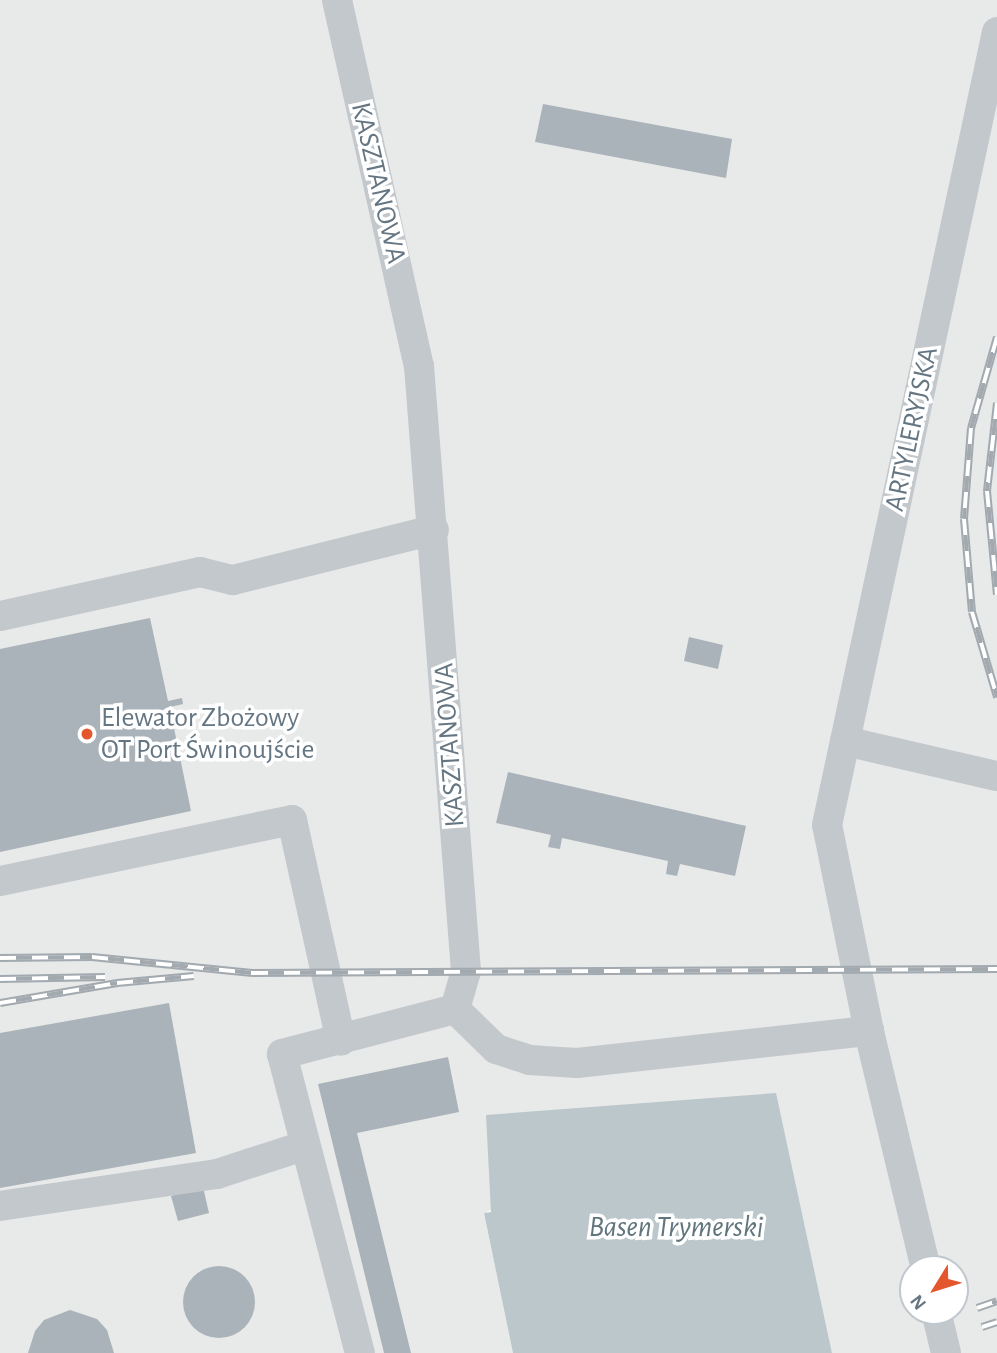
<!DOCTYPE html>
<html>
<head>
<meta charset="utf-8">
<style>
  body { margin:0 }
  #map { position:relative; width:997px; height:1353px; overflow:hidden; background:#fafaf8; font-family:"Alegreya Sans",sans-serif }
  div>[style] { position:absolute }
  .built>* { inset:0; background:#e8e9e9 }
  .water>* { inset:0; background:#bbc7cb }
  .building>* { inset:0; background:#aab3b9 }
  .round { border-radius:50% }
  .minor>* { height:30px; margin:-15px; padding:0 15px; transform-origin:15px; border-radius:15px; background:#c3c8cc }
  .rail>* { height:8px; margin-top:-4px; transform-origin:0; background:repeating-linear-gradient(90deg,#fff 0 16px,#a2aab0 0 32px); box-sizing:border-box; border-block:2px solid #a2aab0 }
  .dots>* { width:19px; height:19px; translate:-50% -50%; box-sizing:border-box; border:4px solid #fff; border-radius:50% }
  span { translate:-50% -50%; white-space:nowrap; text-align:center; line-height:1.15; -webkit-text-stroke:7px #fff; paint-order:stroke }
  .street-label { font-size:28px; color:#657683 }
  .poi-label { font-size:28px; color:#657683 }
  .left { translate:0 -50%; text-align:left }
  .water-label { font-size:30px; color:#60757c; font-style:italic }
  .north { position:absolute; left:899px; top:1255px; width:70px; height:70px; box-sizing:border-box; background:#fff; border:2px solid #c1c8cd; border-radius:50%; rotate:232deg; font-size:19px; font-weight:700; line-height:28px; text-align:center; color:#657683 }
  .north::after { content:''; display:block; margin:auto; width:24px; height:32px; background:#e4572e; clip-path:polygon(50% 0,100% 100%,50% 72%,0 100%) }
</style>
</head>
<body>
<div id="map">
  <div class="built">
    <div style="clip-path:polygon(evenodd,0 0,997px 0,997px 1353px,832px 1353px,775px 1093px,484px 1213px,513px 1353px,0 1353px,0 0,913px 1269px,955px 1269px,955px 1311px,913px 1311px,913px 1269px)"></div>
  </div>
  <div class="water">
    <div style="clip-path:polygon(776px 1093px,832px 1353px,513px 1353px,484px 1213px,491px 1212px,486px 1115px)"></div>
  </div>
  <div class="building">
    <div style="clip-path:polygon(543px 104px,732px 139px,726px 178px,535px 142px)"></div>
    <div style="clip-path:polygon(150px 618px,168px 701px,182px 698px,183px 704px,170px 707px,173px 722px,186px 720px,187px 725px,174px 728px,191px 811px,0 852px,0 649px)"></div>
    <div style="clip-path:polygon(689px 637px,723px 645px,718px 669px,684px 661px)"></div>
    <div style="clip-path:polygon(508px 772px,746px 826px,735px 876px,680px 864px,677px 876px,666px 874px,668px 861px,562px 838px,560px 849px,548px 847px,551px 835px,496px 823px)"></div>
    <div style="clip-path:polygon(169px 1003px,196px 1153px,0 1188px,0 1033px)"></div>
    <div style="clip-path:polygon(448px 1057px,459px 1112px,357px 1133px,411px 1353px,384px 1353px,318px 1084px)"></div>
    <div style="clip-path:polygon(203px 1187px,209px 1213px,178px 1221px,171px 1196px)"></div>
    <div class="round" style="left:183px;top:1266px;width:72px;height:72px"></div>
    <div style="clip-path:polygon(70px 1310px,97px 1319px,107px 1330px,114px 1353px,28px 1353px,35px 1331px,44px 1320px)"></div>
  </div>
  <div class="minor">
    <div style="left:337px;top:0;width:375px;rotate:77.4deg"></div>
    <div style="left:419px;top:366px;width:607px;rotate:85.56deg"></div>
    <div style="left:466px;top:971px;width:40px;rotate:106deg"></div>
    <div style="left:455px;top:1009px;width:179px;rotate:165.4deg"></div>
    <div style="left:282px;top:1054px;width:309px;rotate:75.4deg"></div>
    <div style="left:0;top:616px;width:205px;rotate:-12.4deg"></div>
    <div style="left:200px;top:572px;width:34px;rotate:14deg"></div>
    <div style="left:233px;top:580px;width:207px;rotate:-14deg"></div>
    <div style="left:845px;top:741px;width:156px;rotate:13deg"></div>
    <div style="left:0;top:881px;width:298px;rotate:-11.8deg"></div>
    <div style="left:292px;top:820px;width:226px;rotate:77.5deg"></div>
    <div style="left:455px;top:1009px;width:57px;rotate:44.3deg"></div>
    <div style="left:496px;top:1049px;width:35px;rotate:18deg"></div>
    <div style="left:529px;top:1060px;width:48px;rotate:3.6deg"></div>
    <div style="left:577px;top:1063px;width:294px;rotate:-6.3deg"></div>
    <div style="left:0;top:1206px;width:219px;rotate:-8.4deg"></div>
    <div style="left:217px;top:1174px;width:90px;rotate:-18deg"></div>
    <div style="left:926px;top:1269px;width:245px;rotate:-103.5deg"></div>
    <div style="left:869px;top:1031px;width:210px;rotate:-101.5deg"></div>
    <div style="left:827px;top:825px;width:811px;rotate:-77.9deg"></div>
    <div style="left:936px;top:1311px;width:43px;rotate:76.6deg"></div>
  </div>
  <div class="rail">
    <div style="left:997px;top:337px;width:95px;rotate:105.9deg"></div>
    <div style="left:971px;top:428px;width:91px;rotate:94.4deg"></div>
    <div style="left:964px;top:519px;width:93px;rotate:85.1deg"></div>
    <div style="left:972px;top:612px;width:89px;rotate:73.6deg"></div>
    <div style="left:997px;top:403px;width:89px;rotate:96.5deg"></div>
    <div style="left:987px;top:491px;width:104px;rotate:84.5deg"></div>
    <div style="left:0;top:958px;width:92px;rotate:-0.6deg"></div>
    <div style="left:92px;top:957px;width:161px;rotate:5.7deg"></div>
    <div style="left:252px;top:973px;width:745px;rotate:-0.31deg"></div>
    <div style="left:0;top:979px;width:105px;rotate:-1.1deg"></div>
    <div style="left:0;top:1003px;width:119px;rotate:-9.7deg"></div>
    <div style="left:117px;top:983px;width:77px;rotate:-5.2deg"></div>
    <div style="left:977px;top:1308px;width:21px;rotate:-19deg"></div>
    <div style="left:982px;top:1327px;width:16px;rotate:-18deg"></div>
  </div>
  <div class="dots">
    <div style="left:87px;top:734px;background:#e4572e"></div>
  </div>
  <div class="street-label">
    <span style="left:378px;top:183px;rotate:77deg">KASZTANOWA</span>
    <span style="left:912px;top:429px;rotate:-78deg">ARTYLERYJSKA</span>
    <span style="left:450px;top:745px;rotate:-94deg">KASZTANOWA</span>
  </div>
  <div class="poi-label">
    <span class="left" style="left:101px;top:734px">Elewator Zbożowy<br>OT Port Świnoujście</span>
  </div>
  <div class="water-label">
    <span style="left:676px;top:1227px">Basen Trymerski</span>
  </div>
  <div class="north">N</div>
</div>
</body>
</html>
